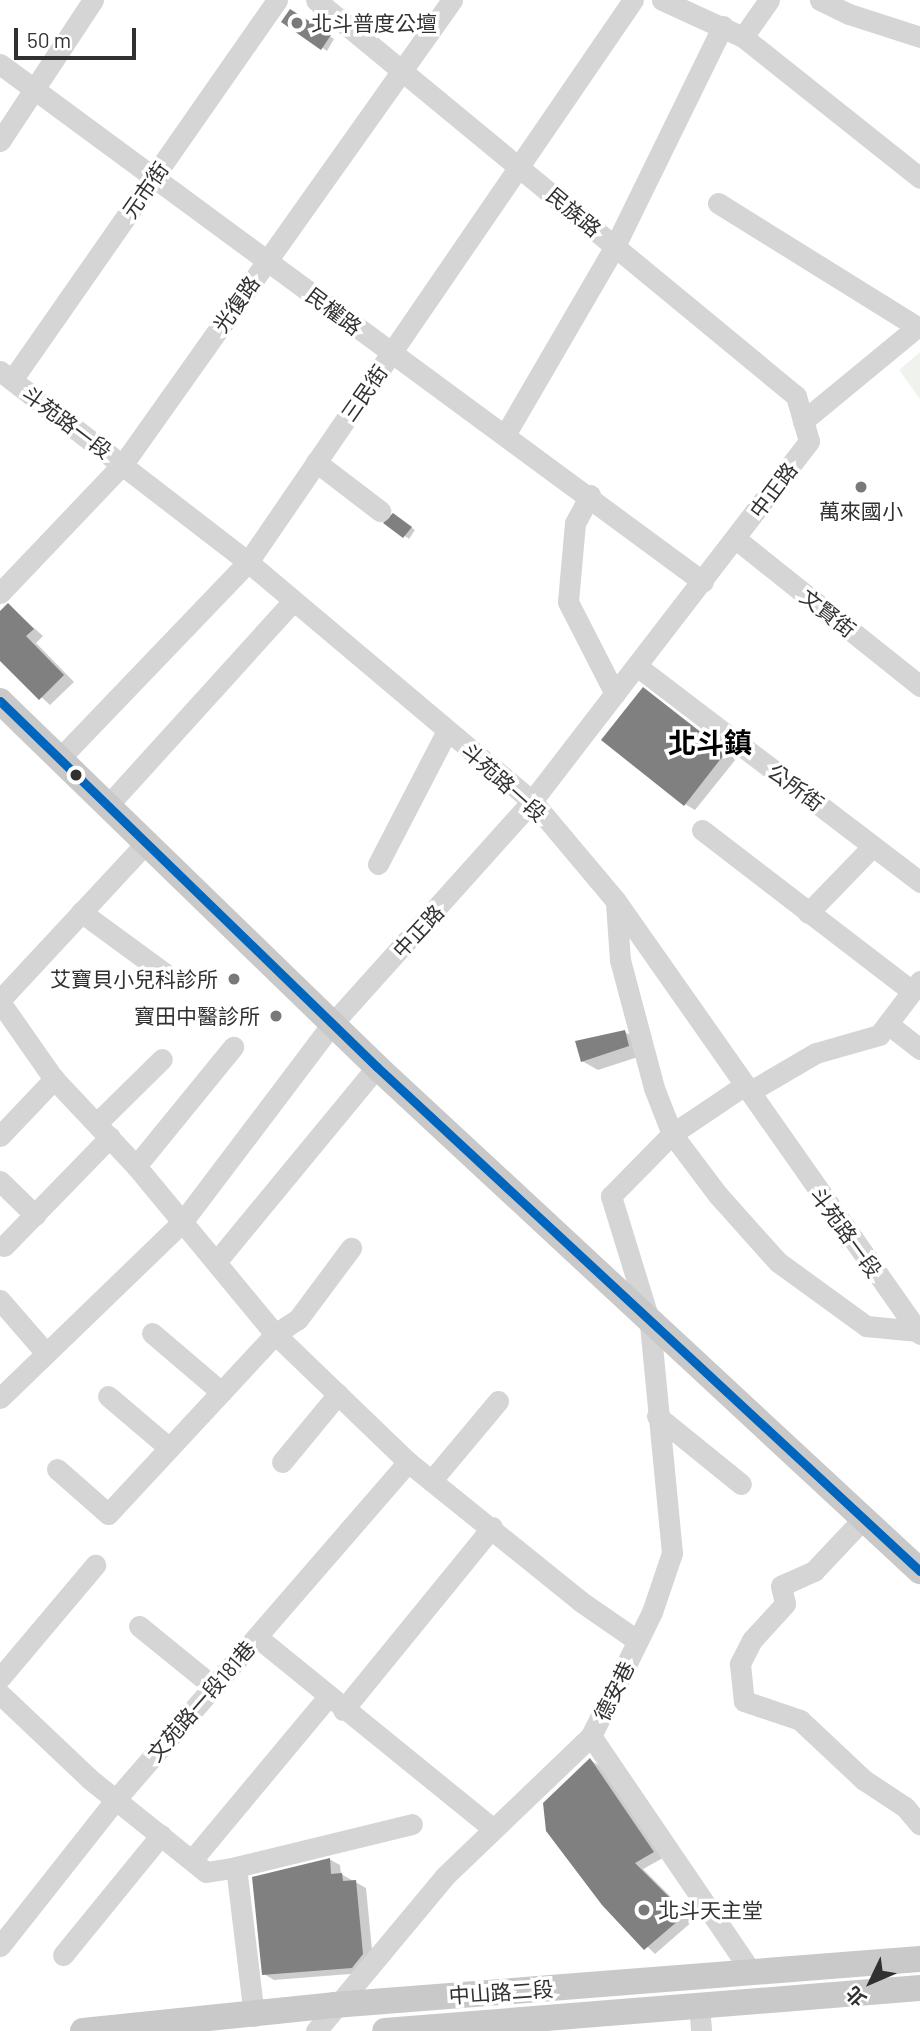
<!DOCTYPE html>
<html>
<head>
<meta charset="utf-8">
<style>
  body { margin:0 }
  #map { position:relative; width:920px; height:2031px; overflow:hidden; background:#fff; font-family:Barlow,"Noto Sans TC",sans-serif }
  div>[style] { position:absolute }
  .green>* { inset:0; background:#f0f3ed }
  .shadow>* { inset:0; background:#0003 }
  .building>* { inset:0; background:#808080 }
  .minor>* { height:21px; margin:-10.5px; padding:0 10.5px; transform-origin:10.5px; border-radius:10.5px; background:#d5d5d5 }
  .major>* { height:26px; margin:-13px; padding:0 13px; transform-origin:13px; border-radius:13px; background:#c9c9c9 }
  .bus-1>* { height:9px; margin:-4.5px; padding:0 4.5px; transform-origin:4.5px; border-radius:4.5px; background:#0065bd }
  .dots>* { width:19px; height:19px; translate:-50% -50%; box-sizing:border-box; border:4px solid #fff; border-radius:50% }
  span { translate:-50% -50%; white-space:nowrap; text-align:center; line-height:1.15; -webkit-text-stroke:7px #fff; paint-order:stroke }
  .poi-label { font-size:21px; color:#313131 }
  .left { translate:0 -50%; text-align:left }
  .right { translate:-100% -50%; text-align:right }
  .street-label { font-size:21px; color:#313131 }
  .district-label { font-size:28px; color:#000; font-weight:700 }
  .north { position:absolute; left:836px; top:1947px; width:70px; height:70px; -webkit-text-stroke:5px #fff; paint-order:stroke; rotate:226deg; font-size:19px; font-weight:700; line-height:28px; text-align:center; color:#313131 }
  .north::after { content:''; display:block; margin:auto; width:24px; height:32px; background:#313131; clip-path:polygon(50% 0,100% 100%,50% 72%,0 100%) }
  .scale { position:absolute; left:14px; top:28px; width:122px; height:32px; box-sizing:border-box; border:4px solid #313131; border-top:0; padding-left:9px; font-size:21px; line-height:24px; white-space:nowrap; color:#313131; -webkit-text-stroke:5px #fff; paint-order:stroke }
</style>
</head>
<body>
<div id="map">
  <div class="green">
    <div style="clip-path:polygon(920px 352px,920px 399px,899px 370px)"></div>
  </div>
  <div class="shadow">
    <div style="clip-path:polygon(291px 11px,334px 39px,327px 51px,284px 22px)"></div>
    <div style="clip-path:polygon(398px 518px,415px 530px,409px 539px,386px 523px)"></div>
    <div style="clip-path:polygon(8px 605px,43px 636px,36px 643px,74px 682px,50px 705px,0 659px,0 614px)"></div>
    <div style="clip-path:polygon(654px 696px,736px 759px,695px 810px,685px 804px)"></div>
    <div style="clip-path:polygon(625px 1032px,640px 1041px,644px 1055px,598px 1070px,582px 1061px)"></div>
    <div style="clip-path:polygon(590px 1760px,600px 1766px,663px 1858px,643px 1869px,694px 1920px,655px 1954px,603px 1904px)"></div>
    <div style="clip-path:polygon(329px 1859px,340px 1865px,341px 1874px,366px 1888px,373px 1960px,362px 1973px,274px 1980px,264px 1974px)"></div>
  </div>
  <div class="building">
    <div style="clip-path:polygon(290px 9px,331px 35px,321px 50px,281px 22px)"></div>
    <div style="clip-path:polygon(393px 513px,412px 527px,403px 538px,383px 523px)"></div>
    <div style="clip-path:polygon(8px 603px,34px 629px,26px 636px,64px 675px,39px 700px,0 661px,0 611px)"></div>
    <div style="clip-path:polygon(643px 687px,726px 752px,684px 806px,601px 740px)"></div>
    <div style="clip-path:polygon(625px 1030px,629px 1046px,581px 1062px,575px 1041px)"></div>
    <div style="clip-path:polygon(590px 1758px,654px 1852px,635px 1863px,686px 1914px,644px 1950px,602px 1905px,546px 1831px,543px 1803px)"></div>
    <div style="clip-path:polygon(330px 1858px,331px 1874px,342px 1873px,343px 1881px,356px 1880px,363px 1954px,352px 1968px,262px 1975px,252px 1877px)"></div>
  </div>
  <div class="minor">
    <div style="left:662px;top:0;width:89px;rotate:24.6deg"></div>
    <div style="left:743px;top:37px;width:226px;rotate:38.5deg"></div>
    <div style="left:820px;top:0;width:32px;rotate:26deg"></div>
    <div style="left:849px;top:14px;width:75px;rotate:17.9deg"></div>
    <div style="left:743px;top:37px;width:45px;rotate:-54.9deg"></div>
    <div style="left:0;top:64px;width:873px;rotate:36.38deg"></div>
    <div style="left:0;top:141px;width:169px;rotate:-56.6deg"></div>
    <div style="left:718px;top:203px;width:234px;rotate:31.9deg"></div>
    <div style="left:917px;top:327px;width:148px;rotate:140.5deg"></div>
    <div style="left:0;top:371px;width:313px;rotate:37.6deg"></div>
    <div style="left:248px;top:562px;width:371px;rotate:40.1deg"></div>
    <div style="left:532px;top:801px;width:131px;rotate:50deg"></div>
    <div style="left:616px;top:901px;width:529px;rotate:54.93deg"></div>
    <div style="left:12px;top:380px;width:463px;rotate:-55.1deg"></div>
    <div style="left:505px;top:435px;width:219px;rotate:-59.8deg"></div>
    <div style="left:615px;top:246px;width:245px;rotate:-63.9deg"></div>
    <div style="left:316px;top:462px;width:81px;rotate:37.4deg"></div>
    <div style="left:590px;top:495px;width:32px;rotate:118deg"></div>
    <div style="left:575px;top:523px;width:79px;rotate:95.1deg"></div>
    <div style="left:568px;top:602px;width:103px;rotate:62.9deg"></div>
    <div style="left:736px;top:539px;width:236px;rotate:38.6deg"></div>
    <div style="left:0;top:593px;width:178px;rotate:-46.4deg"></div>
    <div style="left:123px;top:464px;width:569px;rotate:-54.66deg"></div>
    <div style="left:638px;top:667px;width:355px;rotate:37.3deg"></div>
    <div style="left:61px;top:757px;width:270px;rotate:-46.2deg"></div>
    <div style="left:248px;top:562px;width:681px;rotate:-55.59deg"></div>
    <div style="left:110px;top:803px;width:273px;rotate:-47.8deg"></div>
    <div style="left:702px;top:830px;width:265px;rotate:37.5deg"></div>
    <div style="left:378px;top:864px;width:150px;rotate:-62.6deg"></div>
    <div style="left:616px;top:903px;width:57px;rotate:86deg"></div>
    <div style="left:620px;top:960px;width:132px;rotate:75.1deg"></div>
    <div style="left:654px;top:1088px;width:49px;rotate:68.6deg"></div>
    <div style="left:672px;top:1134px;width:76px;rotate:53deg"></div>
    <div style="left:718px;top:1195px;width:90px;rotate:48.2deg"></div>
    <div style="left:778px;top:1262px;width:109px;rotate:36deg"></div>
    <div style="left:866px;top:1326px;width:52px;rotate:5.5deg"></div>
    <div style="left:81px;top:912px;width:115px;rotate:36.2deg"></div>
    <div style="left:808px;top:913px;width:93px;rotate:-45.9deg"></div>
    <div style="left:0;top:1000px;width:217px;rotate:-47.1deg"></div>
    <div style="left:0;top:1002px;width:94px;rotate:55deg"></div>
    <div style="left:54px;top:1079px;width:120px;rotate:46.7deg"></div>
    <div style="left:136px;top:1166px;width:218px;rotate:50.4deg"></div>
    <div style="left:275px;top:1334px;width:185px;rotate:43.9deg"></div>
    <div style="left:408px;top:1462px;width:221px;rotate:38.9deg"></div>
    <div style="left:580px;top:1601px;width:70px;rotate:34.6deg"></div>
    <div style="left:888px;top:1024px;width:41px;rotate:38deg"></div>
    <div style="left:97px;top:1123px;width:91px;rotate:-44.6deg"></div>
    <div style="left:0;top:1136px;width:79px;rotate:-46.5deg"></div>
    <div style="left:136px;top:1166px;width:154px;rotate:-50.8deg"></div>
    <div style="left:0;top:1181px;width:49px;rotate:44.2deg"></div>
    <div style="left:4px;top:1246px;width:152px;rotate:-45.8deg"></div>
    <div style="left:216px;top:1262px;width:253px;rotate:-50.5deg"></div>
    <div style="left:0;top:1300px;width:67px;rotate:49.2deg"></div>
    <div style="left:152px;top:1333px;width:91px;rotate:40.5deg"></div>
    <div style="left:108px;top:1396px;width:80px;rotate:40.4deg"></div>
    <div style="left:0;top:1398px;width:255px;rotate:-44deg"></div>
    <div style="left:183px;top:1221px;width:248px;rotate:-52.9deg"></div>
    <div style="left:333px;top:1023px;width:298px;rotate:-48.1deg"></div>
    <div style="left:532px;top:801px;width:454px;rotate:-52.4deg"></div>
    <div style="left:809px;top:441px;width:47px;rotate:-106.1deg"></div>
    <div style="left:796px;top:396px;width:622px;rotate:-140.48deg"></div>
    <div style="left:657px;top:1416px;width:108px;rotate:39deg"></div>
    <div style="left:282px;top:1462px;width:88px;rotate:-50.5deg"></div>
    <div style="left:57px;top:1469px;width:68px;rotate:41.4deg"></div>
    <div style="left:108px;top:1514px;width:246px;rotate:-47.1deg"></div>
    <div style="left:275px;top:1334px;width:27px;rotate:-33deg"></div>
    <div style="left:298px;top:1319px;width:89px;rotate:-53.3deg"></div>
    <div style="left:432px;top:1480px;width:103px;rotate:-50.1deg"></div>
    <div style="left:862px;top:1520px;width:70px;rotate:133.3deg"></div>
    <div style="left:814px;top:1571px;width:36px;rotate:156deg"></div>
    <div style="left:781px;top:1586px;width:18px;rotate:77deg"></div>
    <div style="left:785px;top:1604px;width:49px;rotate:132.5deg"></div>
    <div style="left:752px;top:1640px;width:27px;rotate:117deg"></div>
    <div style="left:740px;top:1664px;width:37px;rotate:84deg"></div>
    <div style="left:744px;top:1701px;width:59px;rotate:18.7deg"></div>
    <div style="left:800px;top:1720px;width:88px;rotate:43.2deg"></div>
    <div style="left:864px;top:1780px;width:49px;rotate:33.4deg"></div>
    <div style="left:905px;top:1807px;width:23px;rotate:50deg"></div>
    <div style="left:139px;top:1626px;width:97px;rotate:39.1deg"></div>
    <div style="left:257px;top:1637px;width:304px;rotate:39.1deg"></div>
    <div style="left:0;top:1678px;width:148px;rotate:-49.9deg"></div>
    <div style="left:0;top:1694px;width:125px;rotate:43.4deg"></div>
    <div style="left:91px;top:1780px;width:147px;rotate:38.7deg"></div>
    <div style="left:206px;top:1872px;width:30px;rotate:-9deg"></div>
    <div style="left:236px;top:1867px;width:150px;rotate:83.1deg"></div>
    <div style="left:343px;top:1710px;width:236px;rotate:-50.8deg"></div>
    <div style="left:591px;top:1736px;width:287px;rotate:55.8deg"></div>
    <div style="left:192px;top:1860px;width:212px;rotate:-50.2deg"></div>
    <div style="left:236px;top:1867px;width:181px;rotate:-13.7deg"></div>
    <div style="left:0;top:1946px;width:187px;rotate:-51.7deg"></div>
    <div style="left:116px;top:1799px;width:446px;rotate:-49.1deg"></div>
    <div style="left:63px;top:1955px;width:155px;rotate:-50.8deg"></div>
    <div style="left:699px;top:2006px;width:25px;rotate:85deg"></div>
    <div style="left:316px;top:2031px;width:202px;rotate:-50.2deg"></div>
    <div style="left:445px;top:1876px;width:202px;rotate:-43.8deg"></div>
    <div style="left:591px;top:1736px;width:138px;rotate:-63.8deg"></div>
    <div style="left:652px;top:1612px;width:62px;rotate:-71.3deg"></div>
    <div style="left:672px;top:1553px;width:231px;rotate:-95.5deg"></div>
    <div style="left:650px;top:1323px;width:133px;rotate:-107.1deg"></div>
    <div style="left:611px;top:1196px;width:87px;rotate:-45.5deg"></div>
    <div style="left:672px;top:1134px;width:84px;rotate:-33.9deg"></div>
    <div style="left:742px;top:1087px;width:14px;rotate:4deg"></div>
    <div style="left:756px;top:1088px;width:69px;rotate:-30.3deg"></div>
    <div style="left:816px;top:1053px;width:66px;rotate:-15.9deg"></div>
    <div style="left:879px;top:1035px;width:68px;rotate:-52.8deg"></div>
  </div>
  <div class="major">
    <div style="left:0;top:701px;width:525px;rotate:44.15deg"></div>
    <div style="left:377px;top:1067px;width:741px;rotate:42.87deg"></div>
    <div style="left:83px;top:2031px;width:252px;rotate:-5.9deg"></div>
    <div style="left:334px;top:2005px;width:588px;rotate:-4.49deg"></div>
    <div style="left:385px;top:2031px;width:537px;rotate:-4.6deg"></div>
  </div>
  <div class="bus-1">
    <div style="left:0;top:701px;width:525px;rotate:44.15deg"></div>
    <div style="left:377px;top:1067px;width:741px;rotate:42.87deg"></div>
  </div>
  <div class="dots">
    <div style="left:297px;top:23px;background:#797979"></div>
    <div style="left:861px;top:487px;background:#797979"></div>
    <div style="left:76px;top:775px;background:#313131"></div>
    <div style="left:234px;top:979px;background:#797979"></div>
    <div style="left:276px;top:1016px;background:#797979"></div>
    <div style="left:644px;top:1910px;background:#797979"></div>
  </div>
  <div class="poi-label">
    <span class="left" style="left:311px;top:23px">北斗普度公壇</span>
    <span style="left:861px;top:511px">萬來國小</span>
    <span class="right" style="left:218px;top:979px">艾寶貝小兒科診所</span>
    <span class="right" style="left:260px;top:1016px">寶田中醫診所</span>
    <span class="left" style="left:658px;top:1910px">北斗天主堂</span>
  </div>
  <div class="street-label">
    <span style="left:145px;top:190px;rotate:-55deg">元市街</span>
    <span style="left:574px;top:212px;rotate:40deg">民族路</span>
    <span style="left:236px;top:304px;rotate:-55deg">光復路</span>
    <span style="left:334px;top:311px;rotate:37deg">民權路</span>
    <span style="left:364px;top:393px;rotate:-55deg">三民街</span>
    <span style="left:67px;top:422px;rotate:37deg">斗苑路一段</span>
    <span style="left:773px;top:490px;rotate:-53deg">中正路</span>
    <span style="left:828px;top:613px;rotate:38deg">文賢街</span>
    <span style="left:504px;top:782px;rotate:42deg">斗苑路一段</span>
    <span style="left:796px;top:787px;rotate:37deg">公所街</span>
    <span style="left:418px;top:931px;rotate:-47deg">中正路</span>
    <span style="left:846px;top:1232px;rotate:54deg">斗苑路一段</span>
    <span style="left:614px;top:1691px;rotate:-64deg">德安巷</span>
    <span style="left:201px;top:1701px;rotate:-49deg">文苑路一段181巷</span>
    <span style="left:501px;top:1992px;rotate:-4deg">中山路二段</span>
  </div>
  <div class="district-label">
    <span style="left:710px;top:742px">北斗鎮</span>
  </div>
  <div class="north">北</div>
  <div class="scale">50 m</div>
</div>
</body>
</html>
